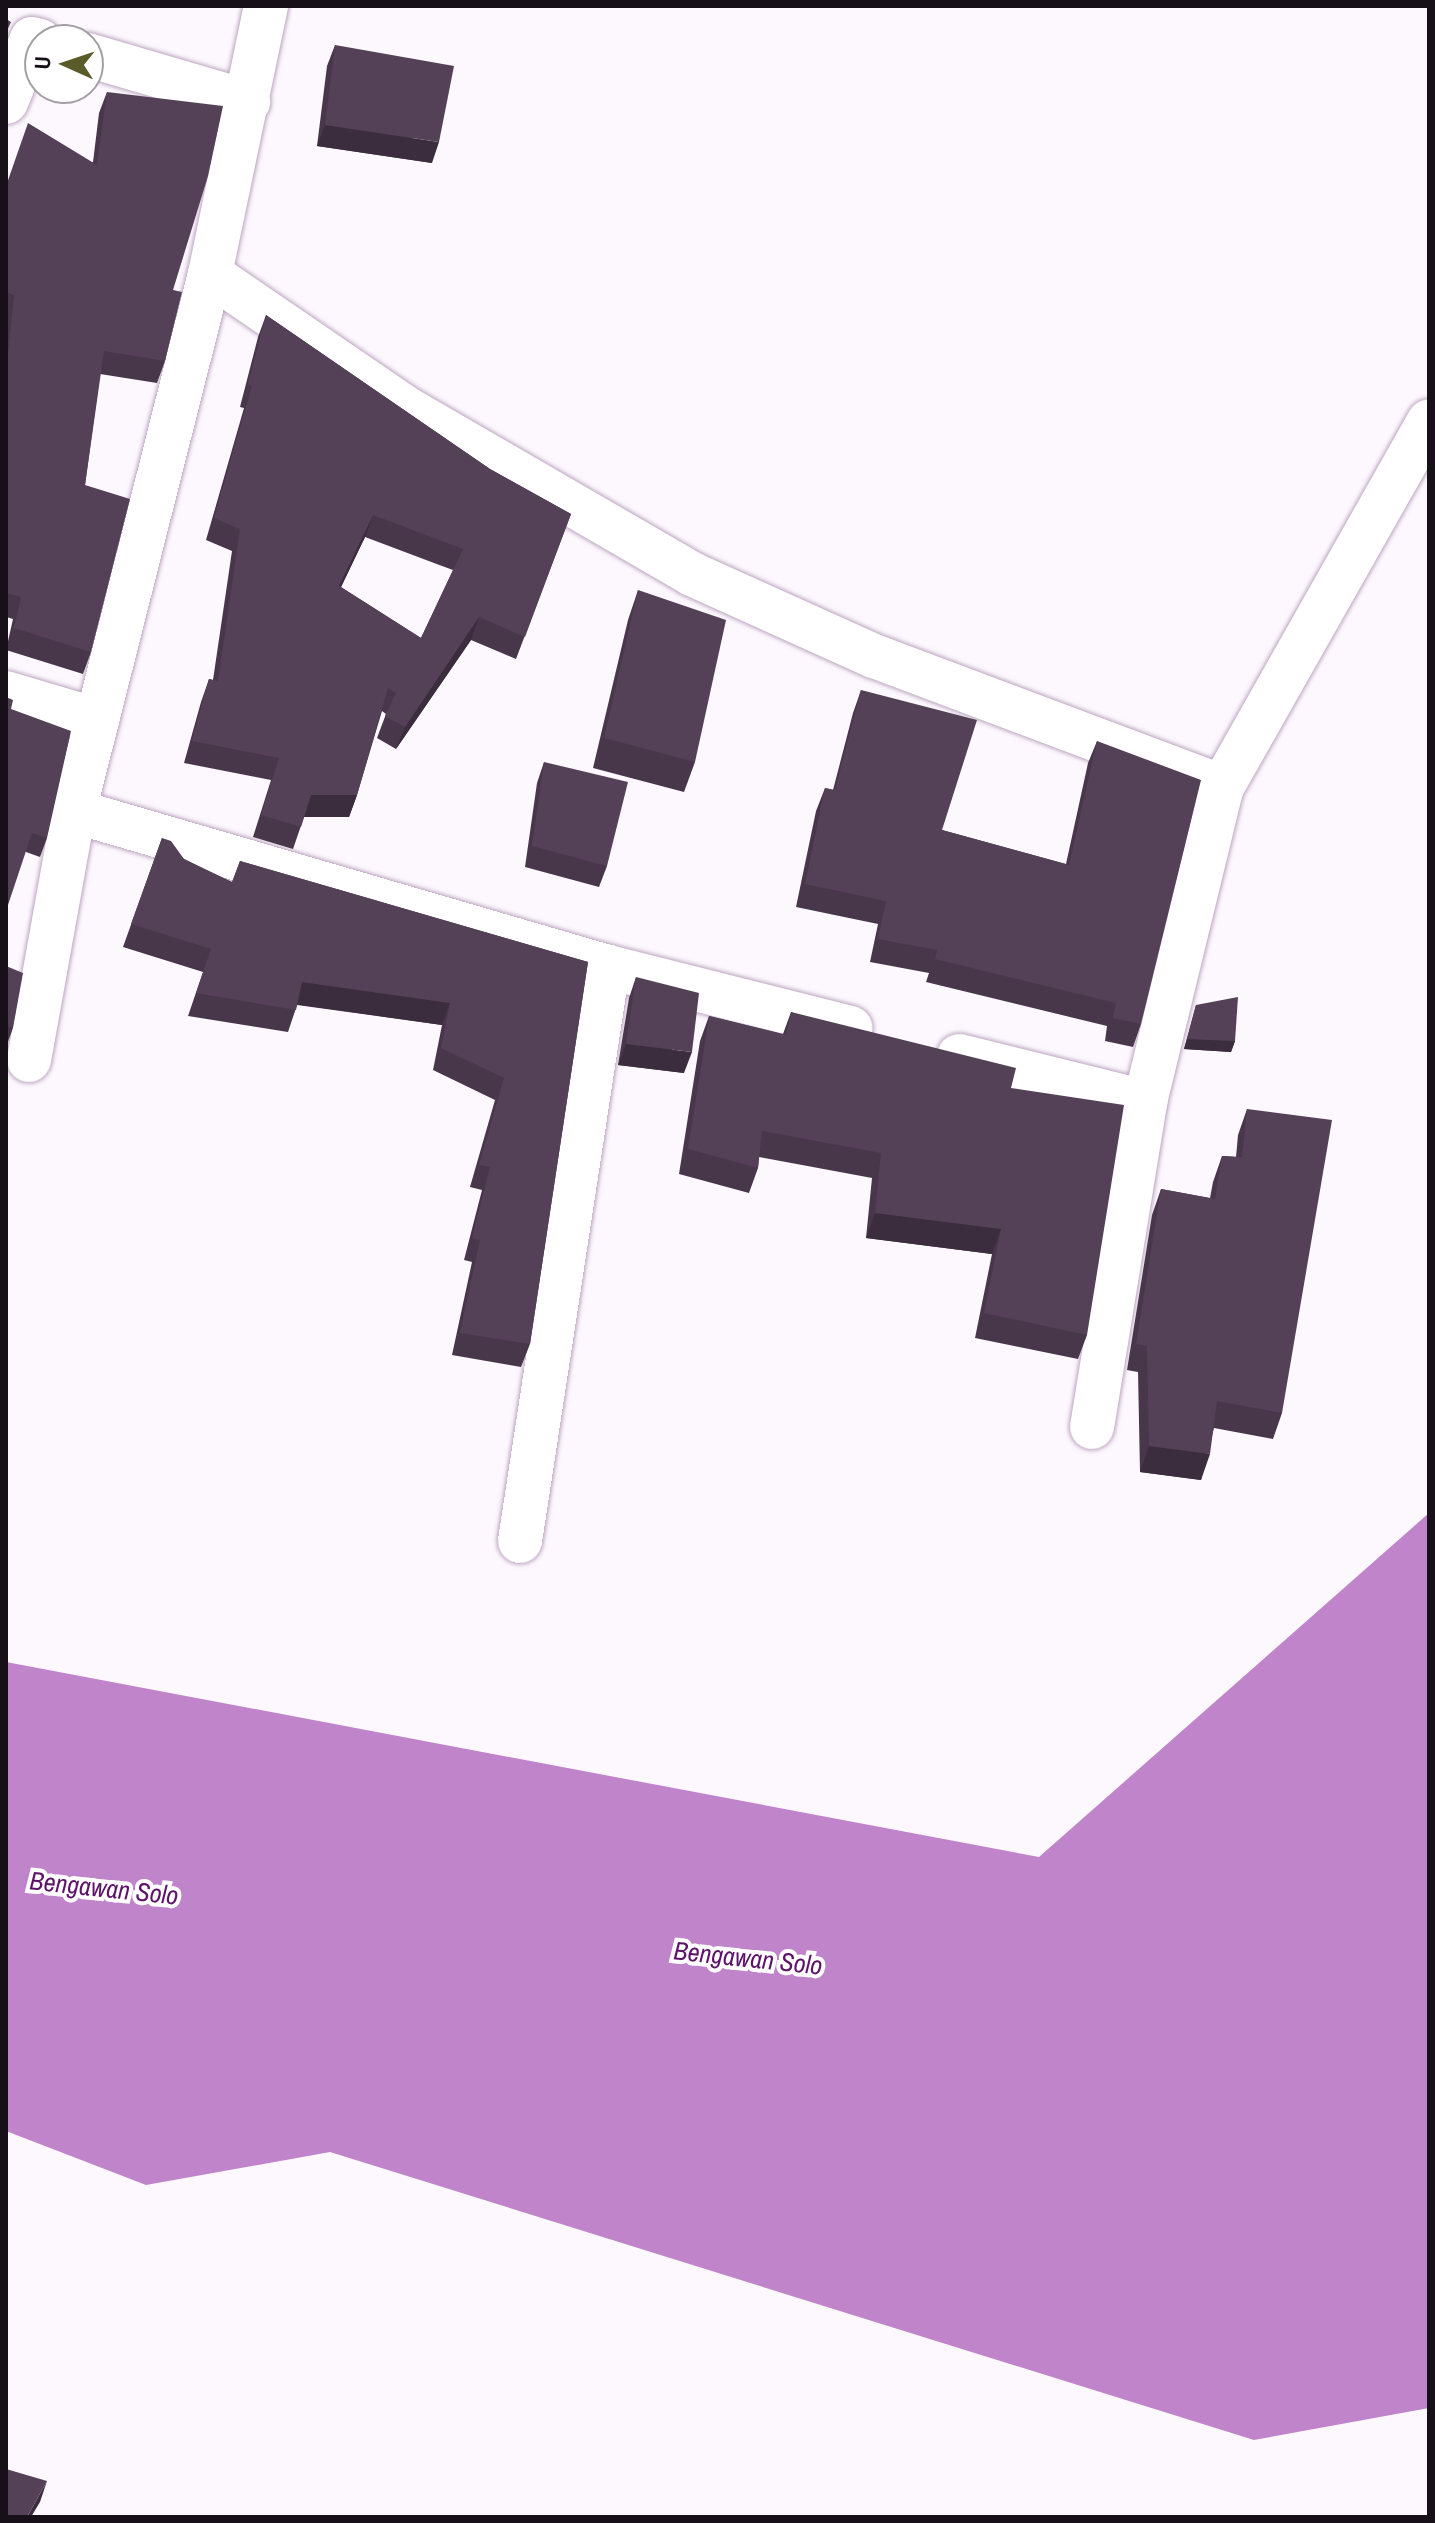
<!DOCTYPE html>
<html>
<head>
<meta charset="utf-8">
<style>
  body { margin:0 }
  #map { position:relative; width:1435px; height:2523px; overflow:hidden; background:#fdf8fe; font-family:"Archivo Narrow",sans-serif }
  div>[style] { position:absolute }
  .water>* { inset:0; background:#c084cb }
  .roads { filter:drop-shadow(0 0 2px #bca5c0) drop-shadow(0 0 2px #bca5c0) }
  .street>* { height:44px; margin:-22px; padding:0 22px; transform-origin:22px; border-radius:22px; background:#fff }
  .wall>* { inset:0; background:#48374b }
  .shaded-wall>* { inset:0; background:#3b2d3d }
  .building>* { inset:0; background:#544057 }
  span { translate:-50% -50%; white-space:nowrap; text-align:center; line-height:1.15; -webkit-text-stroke:8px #fff; paint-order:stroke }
  .water-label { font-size:26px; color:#5e136a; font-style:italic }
  .frame { position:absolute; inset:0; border:8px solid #181019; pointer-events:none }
  .north { position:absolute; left:24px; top:24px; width:80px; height:80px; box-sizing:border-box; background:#fff; border:2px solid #a39fa3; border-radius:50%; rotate:273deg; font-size:22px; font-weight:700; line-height:32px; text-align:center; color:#181019 }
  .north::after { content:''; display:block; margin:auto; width:28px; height:36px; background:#595b29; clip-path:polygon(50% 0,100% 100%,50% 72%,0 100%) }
</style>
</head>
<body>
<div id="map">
  <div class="water">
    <div style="clip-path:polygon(1429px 1513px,1429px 2408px,1254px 2440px,330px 2152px,146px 2185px,6px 2131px,6px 1662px,1039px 1857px)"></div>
  </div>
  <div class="roads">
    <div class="street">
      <div style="left:88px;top:55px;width:167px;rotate:16.4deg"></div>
      <div style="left:6px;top:102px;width:68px;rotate:-67.6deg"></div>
      <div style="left:32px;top:39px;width:8px;rotate:14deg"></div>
      <div style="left:210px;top:274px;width:235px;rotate:34.4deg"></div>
      <div style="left:404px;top:407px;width:333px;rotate:30.1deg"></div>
      <div style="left:692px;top:574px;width:200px;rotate:24.3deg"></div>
      <div style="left:874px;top:656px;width:372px;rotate:20.6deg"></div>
      <div style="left:6px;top:693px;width:95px;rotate:16.5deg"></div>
      <div style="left:74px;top:811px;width:556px;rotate:16.28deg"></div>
      <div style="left:608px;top:967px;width:250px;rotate:14.1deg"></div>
      <div style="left:959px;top:1056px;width:192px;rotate:13.9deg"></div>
      <div style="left:29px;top:1060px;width:253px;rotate:-79.8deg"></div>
      <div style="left:74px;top:811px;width:554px;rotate:-75.79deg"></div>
      <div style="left:210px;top:274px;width:274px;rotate:-78.2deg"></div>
      <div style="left:1092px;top:1427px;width:329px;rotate:-80.7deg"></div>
      <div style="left:1145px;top:1102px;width:324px;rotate:-76.3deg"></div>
      <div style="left:1222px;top:787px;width:420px;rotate:-60.5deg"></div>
      <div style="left:520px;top:1541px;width:581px;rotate:-81.28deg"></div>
    </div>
  </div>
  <div class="wall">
    <div style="clip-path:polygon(335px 45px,432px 163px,317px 146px,327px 66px)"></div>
    <div style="clip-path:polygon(107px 92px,173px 290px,165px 361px,157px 383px,100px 374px,85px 485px,91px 652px,83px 674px,6px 650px,13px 619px,6px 617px,6px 185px,93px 162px,99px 113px)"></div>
    <div style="clip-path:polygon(evenodd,266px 315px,490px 469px,571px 514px,516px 659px,471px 640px,396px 749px,377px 738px,386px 714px,382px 711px,357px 795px,349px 817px,304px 817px,293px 849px,253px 837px,271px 780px,184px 763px,201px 702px,209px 679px,213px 680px,232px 551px,206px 540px,244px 408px,240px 407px,258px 337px,266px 315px,365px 537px,453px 570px,421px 638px,341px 587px,365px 537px)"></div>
    <div style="clip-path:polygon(638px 590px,695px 762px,684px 792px,593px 768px,628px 620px)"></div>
    <div style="clip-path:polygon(861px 690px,942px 830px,1066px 864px,1088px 763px,1097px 741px,1141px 1024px,1133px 1047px,1105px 1041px,1107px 1026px,926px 982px,929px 973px,870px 962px,878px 924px,796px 907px,816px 811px,825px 788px,833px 790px,853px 713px)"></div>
    <div style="clip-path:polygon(11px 709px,47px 838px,40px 857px,26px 852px)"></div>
    <div style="clip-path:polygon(544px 762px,607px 866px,599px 887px,525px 867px,537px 783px)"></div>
    <div style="clip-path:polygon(162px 838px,184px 859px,232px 882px,240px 861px,588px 962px,530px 1344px,521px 1367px,452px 1355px,472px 1262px,464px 1260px,482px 1190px,470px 1187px,495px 1100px,433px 1070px,442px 1025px,297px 1005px,288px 1032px,188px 1016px,203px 972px,123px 947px)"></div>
    <div style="clip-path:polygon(6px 966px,13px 1028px,6px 1047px)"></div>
    <div style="clip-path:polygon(636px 977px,684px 1073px,618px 1065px,629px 998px)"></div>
    <div style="clip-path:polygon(1196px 1005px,1235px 1041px,1231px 1052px,1184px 1049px)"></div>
    <div style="clip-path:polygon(791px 1012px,1011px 1088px,1087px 1335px,1078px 1359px,975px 1338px,992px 1254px,866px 1238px,872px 1178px,759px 1157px,758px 1168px,749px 1193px,679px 1174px,700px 1041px,709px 1016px,783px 1034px)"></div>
    <div style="clip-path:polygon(1247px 1109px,1282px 1413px,1273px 1439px,1214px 1428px,1201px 1480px,1140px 1472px,1138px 1372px,1127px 1370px,1152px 1215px,1161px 1189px,1210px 1198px,1213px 1182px,1222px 1156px,1236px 1157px,1238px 1135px)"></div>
  </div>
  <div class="shaded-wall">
    <div style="clip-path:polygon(325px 125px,439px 142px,432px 163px,317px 146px)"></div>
    <div style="clip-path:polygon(373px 515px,365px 537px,331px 608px,339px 586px)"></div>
    <div style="clip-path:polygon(479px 617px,471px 640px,396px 749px,405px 727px)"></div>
    <div style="clip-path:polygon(311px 795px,357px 795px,349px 817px,303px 817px)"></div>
    <div style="clip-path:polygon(302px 982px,450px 1003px,442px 1025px,294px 1004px)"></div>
    <div style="clip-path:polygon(1187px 1039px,1235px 1041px,1231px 1052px,1184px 1049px)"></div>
    <div style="clip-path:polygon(626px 1044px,692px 1052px,684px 1073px,618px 1065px)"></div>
    <div style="clip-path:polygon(875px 1213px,1001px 1229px,992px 1254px,866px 1238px)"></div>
    <div style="clip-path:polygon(1149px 1446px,1210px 1454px,1201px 1480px,1140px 1472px)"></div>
    <div style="clip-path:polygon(47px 2481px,40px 2502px,31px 2517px,27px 2517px)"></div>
  </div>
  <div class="building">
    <div style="clip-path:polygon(6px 19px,11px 22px,6px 33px)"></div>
    <div style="clip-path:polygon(335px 45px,454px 66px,439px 142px,325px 125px)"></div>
    <div style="clip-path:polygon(107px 92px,223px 106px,208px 176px,173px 290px,182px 292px,165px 361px,104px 351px,85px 485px,130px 499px,91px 652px,14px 628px,21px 597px,6px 593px,6px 374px,14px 295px,6px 292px,6px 186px,28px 123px,97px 165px)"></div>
    <div style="clip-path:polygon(evenodd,266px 315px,490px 469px,571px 514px,525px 637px,479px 617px,405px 727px,385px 716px,396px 693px,388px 688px,357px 795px,311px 795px,301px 827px,261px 815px,279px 758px,192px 741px,209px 679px,218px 681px,240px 529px,214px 518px,252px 386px,248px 384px,266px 315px,373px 515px,463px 549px,421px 638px,339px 586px,373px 515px)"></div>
    <div style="clip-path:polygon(638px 590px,726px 620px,695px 762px,604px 738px)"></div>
    <div style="clip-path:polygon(861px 690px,977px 720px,942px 830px,1069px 865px,1097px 741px,1201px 780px,1141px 1024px,1113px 1018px,1116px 1003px,935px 959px,937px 950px,878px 939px,886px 901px,805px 884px,825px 788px,835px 790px)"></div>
    <div style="clip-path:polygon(6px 697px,13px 700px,11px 709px,71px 731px,47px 838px,32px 833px,6px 911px)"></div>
    <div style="clip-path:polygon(544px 762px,628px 782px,607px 866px,532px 846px)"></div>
    <div style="clip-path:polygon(162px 838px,171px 841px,184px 859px,232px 883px,240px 861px,588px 962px,530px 1344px,460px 1333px,480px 1240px,472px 1238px,490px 1167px,479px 1165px,504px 1078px,441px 1048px,450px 1003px,302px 982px,296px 1010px,196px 993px,211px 949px,131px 924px)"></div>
    <div style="clip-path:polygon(6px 966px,23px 973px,13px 1028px,6px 1026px)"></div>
    <div style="clip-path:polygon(636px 977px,699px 993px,692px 1052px,626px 1044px)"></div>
    <div style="clip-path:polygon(1238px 997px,1235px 1041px,1187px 1039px,1196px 1005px)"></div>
    <div style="clip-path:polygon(791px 1012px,1016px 1068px,1011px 1088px,1124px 1105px,1087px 1335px,984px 1313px,1001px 1229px,875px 1213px,881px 1153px,762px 1131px,758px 1168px,688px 1149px,709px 1016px,786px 1035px)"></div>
    <div style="clip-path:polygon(1247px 1109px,1332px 1120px,1282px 1413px,1217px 1401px,1210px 1454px,1149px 1446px,1147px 1346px,1136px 1344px,1161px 1189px,1215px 1199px,1222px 1156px,1242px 1157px)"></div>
    <div style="clip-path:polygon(6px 2469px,47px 2481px,27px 2517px,6px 2517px)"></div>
  </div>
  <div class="water-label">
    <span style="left:104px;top:1888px;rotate:6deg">Bengawan Solo</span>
    <span style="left:748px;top:1958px;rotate:6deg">Bengawan Solo</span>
  </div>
  <div class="frame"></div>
  <div class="north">U</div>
</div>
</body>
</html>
